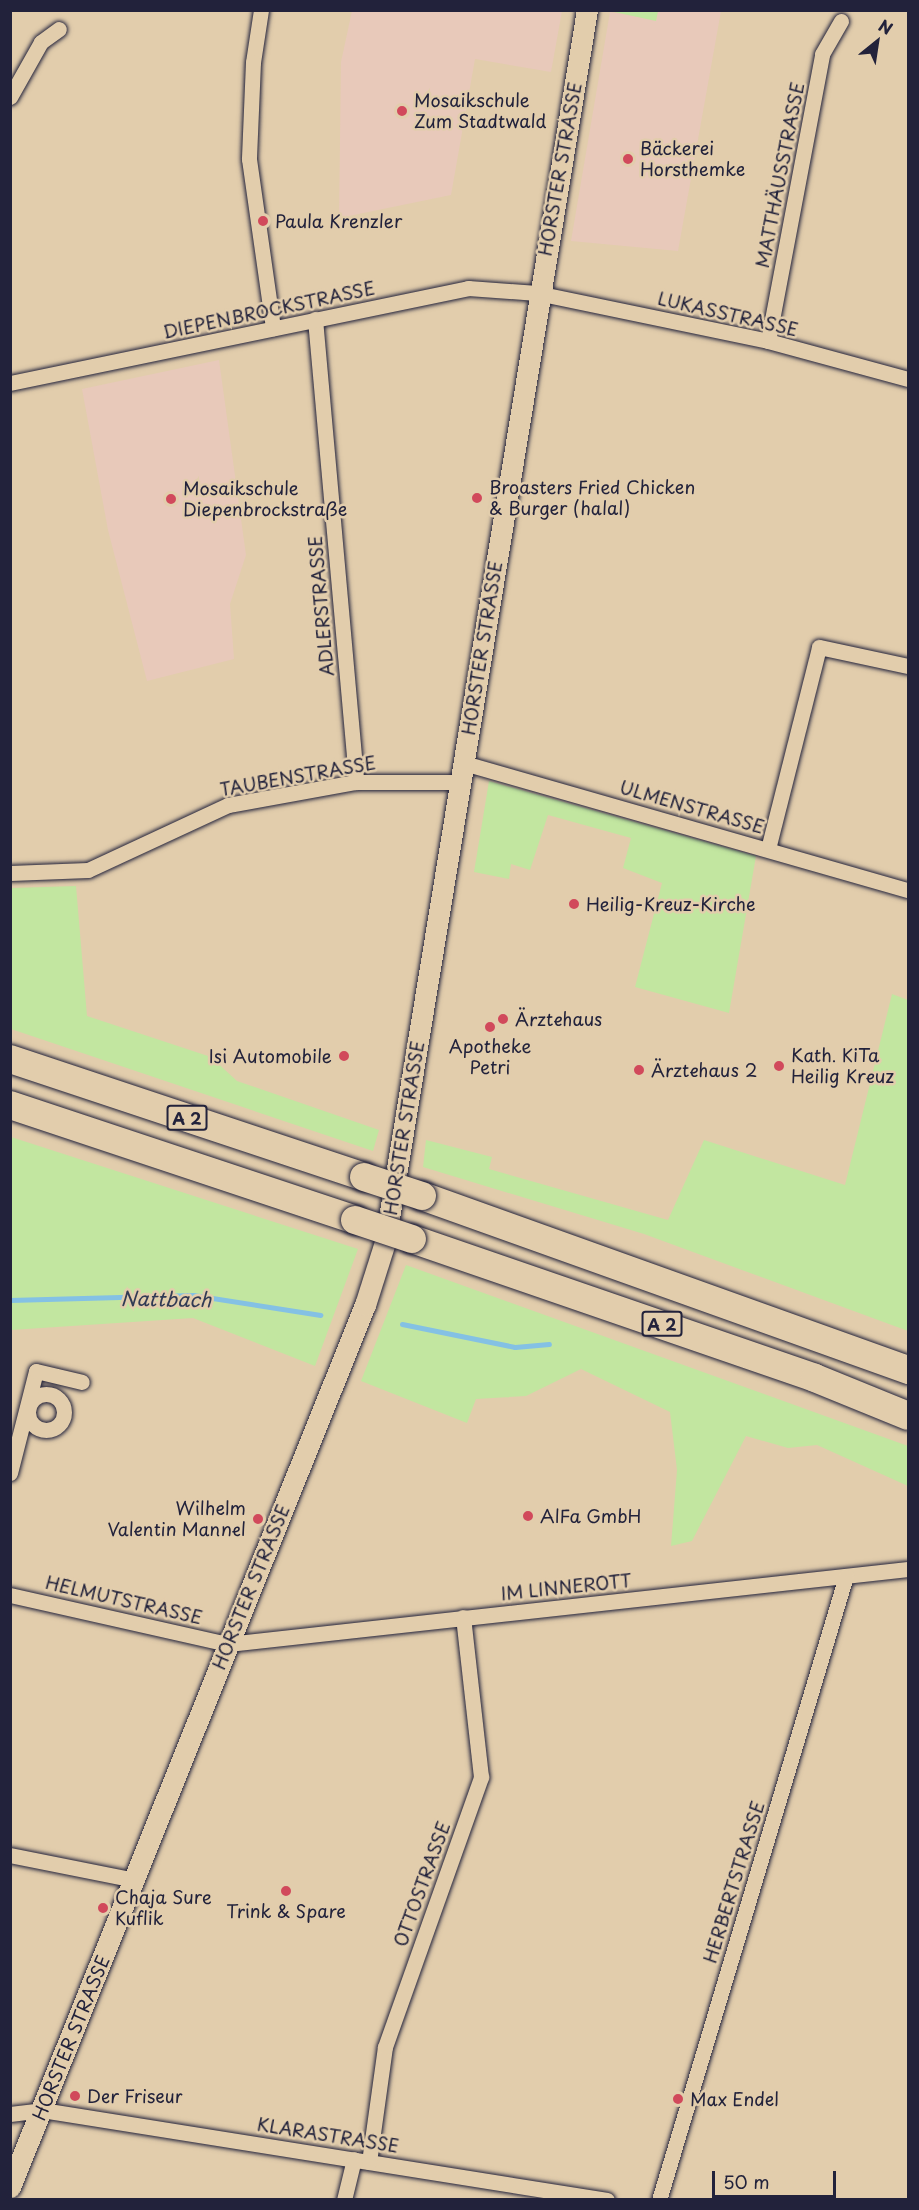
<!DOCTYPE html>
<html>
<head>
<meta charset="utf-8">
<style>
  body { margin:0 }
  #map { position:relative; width:919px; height:2210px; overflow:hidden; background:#e2cdac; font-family:"Playpen Sans",sans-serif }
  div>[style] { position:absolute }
  .built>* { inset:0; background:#e8c9ba }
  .green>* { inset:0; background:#c2e6a0 }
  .stream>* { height:5px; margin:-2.5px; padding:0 2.5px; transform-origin:2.5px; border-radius:2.5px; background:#84c1e4 }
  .roads { filter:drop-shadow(0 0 2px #22223b) drop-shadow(0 0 2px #22223b) }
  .street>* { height:15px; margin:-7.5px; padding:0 7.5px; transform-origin:7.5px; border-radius:7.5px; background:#e2cdac }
  .street>.ring { margin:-7.5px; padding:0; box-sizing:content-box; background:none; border:15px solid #e2cdac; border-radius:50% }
  .secondary>* { height:21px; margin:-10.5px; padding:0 10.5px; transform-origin:10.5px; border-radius:10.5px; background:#e2cdac }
  .highway>* { height:28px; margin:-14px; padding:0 14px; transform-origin:14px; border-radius:14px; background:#e2cdac }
  .bridges { filter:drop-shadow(0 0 2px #22223b) drop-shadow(0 0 2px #22223b) }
  .highway-bridge>* { height:28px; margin:-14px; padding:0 14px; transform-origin:14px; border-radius:14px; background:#e2cdac }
  .dots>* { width:16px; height:16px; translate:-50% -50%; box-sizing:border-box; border:3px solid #e2cdac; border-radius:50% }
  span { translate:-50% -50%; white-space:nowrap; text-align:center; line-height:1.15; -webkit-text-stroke:5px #e2cdac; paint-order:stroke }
  .shield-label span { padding:2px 4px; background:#e2cdac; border:2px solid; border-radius:4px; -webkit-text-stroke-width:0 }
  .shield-label { font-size:16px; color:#22223b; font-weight:700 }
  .poi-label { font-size:18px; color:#22223b }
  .left { translate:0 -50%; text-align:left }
  .right { translate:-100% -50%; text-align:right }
  .street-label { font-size:18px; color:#22223b }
  .water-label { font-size:20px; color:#313a54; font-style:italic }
  .frame { position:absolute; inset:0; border:12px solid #22223b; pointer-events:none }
  .north { position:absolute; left:847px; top:12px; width:60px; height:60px; -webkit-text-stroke:4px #e2cdac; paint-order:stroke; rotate:30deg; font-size:16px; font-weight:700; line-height:24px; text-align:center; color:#22223b }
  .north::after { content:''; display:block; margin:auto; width:21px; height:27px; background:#22223b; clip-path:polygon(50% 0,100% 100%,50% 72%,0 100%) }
  .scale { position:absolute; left:712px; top:2171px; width:124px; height:27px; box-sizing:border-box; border:3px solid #22223b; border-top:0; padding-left:8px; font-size:18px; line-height:21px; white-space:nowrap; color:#22223b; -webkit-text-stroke:4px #e2cdac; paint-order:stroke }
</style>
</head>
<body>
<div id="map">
  <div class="built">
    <div style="clip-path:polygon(352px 11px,352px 10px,562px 11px,551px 72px,475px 59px,451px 195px,339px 218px,341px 62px)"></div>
    <div style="clip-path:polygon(658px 11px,721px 11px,678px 251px,571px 241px,610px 12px,656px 20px)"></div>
    <div style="clip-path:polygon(219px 360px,246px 555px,230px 604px,234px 659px,147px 681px,108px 530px,82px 389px)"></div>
  </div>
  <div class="green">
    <div style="clip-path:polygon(610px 11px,610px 10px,658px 11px,656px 21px)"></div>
    <div style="clip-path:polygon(489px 781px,756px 856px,729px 1013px,635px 987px,662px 883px,623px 868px,631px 838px,548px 815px,530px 870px,511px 864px,509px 879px,474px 872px)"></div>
    <div style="clip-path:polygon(76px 886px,87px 1016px,211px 1057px,237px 1081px,379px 1130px,373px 1151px,11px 1029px,11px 888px)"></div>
    <div style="clip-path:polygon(892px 994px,908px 1000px,908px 1331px,644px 1234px,423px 1167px,426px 1140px,492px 1157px,489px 1169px,668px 1220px,704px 1140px,845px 1185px)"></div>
    <div style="clip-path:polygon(11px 1137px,358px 1249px,315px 1366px,193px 1318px,11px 1330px)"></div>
    <div style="clip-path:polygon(406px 1265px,908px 1446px,908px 1486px,817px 1445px,788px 1448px,746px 1436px,692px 1541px,671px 1546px,677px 1470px,670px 1412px,581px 1369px,526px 1396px,476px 1399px,467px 1423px,361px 1381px)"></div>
  </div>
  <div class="stream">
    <div style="left:10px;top:1300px;width:183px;rotate:-1.6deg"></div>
    <div style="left:193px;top:1295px;width:129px;rotate:8.9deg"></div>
    <div style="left:402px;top:1324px;width:115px;rotate:11.5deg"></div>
    <div style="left:515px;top:1347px;width:34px;rotate:-5deg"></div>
  </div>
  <div class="roads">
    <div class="street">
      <div style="left:261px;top:10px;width:53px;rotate:98.7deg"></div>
      <div style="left:253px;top:62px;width:97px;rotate:92.4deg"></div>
      <div style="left:249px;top:159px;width:171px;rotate:81.9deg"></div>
      <div style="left:10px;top:97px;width:63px;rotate:-60.6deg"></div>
      <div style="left:41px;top:42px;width:22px;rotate:-36deg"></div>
      <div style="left:315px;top:319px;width:465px;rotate:84.9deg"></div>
      <div style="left:768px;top:341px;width:292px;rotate:-79.3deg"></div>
      <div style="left:822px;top:54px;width:38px;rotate:-60deg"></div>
      <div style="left:10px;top:383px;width:468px;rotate:-11.7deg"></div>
      <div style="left:468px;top:288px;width:69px;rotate:4.1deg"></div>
      <div style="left:537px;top:293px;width:236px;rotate:11.7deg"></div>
      <div style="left:768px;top:341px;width:145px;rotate:15.2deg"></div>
      <div style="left:464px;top:763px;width:462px;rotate:16deg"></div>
      <div style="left:768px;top:849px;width:208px;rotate:-75.8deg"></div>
      <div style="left:819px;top:647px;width:91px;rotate:12.1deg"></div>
      <div style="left:10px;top:873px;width:78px;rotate:-2.2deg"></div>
      <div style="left:88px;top:870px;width:154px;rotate:-24.9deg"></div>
      <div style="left:228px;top:805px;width:130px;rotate:-10.2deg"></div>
      <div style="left:356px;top:782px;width:105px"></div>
      <div class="ring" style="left:28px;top:1394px;width:21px;height:21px"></div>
      <div style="left:10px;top:1473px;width:105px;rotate:-75.7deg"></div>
      <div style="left:36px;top:1371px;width:47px;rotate:13.4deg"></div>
      <div style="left:10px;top:1595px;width:223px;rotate:12.7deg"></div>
      <div style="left:228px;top:1644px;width:684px;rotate:-6.29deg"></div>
      <div style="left:10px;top:1855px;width:127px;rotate:11.3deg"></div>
      <div style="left:10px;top:2114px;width:32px;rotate:-7deg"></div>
      <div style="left:42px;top:2110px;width:572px;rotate:9.05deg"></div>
      <div style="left:369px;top:2162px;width:116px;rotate:-82.1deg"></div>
      <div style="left:385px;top:2047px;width:287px;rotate:-70.4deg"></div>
      <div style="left:481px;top:1777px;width:161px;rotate:-96.4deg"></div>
      <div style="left:344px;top:2200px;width:42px;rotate:-76.3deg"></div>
      <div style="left:659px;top:2200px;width:651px;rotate:-73.32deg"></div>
    </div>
    <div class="secondary">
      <div style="left:10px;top:2187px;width:951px;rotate:-68.08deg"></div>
      <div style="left:365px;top:1305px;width:66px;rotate:-72.4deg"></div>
      <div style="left:385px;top:1242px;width:1248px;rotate:-80.69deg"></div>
    </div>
    <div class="highway">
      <div style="left:10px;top:1059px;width:373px;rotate:18.4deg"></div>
      <div style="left:10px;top:1105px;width:364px;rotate:18.4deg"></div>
      <div style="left:422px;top:1196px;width:516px;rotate:19.7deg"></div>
      <div style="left:412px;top:1239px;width:426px;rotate:19deg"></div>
      <div style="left:815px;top:1378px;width:100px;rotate:22.2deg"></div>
    </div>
  </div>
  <div class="bridges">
    <div class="highway-bridge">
      <div style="left:364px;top:1177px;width:61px;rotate:18.1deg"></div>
      <div style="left:355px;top:1220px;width:60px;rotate:18.4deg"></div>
    </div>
  </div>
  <div class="dots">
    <div style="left:402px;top:111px;background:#d1495b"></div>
    <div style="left:628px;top:159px;background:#d1495b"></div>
    <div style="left:263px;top:221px;background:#d1495b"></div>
    <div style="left:477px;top:498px;background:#d1495b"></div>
    <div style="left:171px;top:499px;background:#d1495b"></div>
    <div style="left:574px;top:904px;background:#d1495b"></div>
    <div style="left:503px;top:1019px;background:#d1495b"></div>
    <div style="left:490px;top:1027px;background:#d1495b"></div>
    <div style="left:344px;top:1056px;background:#d1495b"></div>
    <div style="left:779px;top:1066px;background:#d1495b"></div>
    <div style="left:639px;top:1070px;background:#d1495b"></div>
    <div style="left:528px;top:1516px;background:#d1495b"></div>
    <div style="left:258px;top:1519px;background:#d1495b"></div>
    <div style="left:286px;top:1891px;background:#d1495b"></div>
    <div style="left:103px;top:1908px;background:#d1495b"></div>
    <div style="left:75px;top:2096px;background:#d1495b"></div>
    <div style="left:678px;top:2099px;background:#d1495b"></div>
  </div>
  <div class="shield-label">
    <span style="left:187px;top:1118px">A 2</span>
    <span style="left:662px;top:1324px">A 2</span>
  </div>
  <div class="poi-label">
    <span class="left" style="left:414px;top:111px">Mosaikschule<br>Zum Stadtwald</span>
    <span class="left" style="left:640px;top:159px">Bäckerei<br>Horsthemke</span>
    <span class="left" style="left:275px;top:221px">Paula Krenzler</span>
    <span class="left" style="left:489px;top:498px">Broasters Fried Chicken<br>&amp; Burger (halal)</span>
    <span class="left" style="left:183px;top:499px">Mosaikschule<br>Diepenbrockstraße</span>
    <span class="left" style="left:586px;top:904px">Heilig-Kreuz-Kirche</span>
    <span class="left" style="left:515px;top:1019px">Ärztehaus</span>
    <span style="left:490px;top:1057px">Apotheke<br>Petri</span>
    <span class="right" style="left:332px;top:1056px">Isi Automobile</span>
    <span class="left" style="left:791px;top:1066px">Kath. KiTa<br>Heilig Kreuz</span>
    <span class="left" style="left:651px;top:1070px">Ärztehaus 2</span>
    <span class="right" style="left:246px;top:1519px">Wilhelm<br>Valentin Mannel</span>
    <span class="left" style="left:540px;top:1516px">AlFa GmbH</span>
    <span class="left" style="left:115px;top:1908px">Chaja Sure<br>Kuflik</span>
    <span style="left:286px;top:1911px">Trink &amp; Spare</span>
    <span class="left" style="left:87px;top:2096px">Der Friseur</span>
    <span class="left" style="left:690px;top:2099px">Max Endel</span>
  </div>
  <div class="street-label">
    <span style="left:560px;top:169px;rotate:-80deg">HORSTER STRASSE</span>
    <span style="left:780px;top:175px;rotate:-79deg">MATTHÄUSSTRASSE</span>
    <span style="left:269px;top:310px;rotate:-12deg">DIEPENBROCKSTRASSE</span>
    <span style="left:728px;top:314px;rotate:13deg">LUKASSTRASSE</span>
    <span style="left:321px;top:606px;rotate:-95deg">ADLERSTRASSE</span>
    <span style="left:482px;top:648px;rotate:-81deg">HORSTER STRASSE</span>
    <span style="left:298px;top:776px;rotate:-10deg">TAUBENSTRASSE</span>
    <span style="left:692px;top:807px;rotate:16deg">ULMENSTRASSE</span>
    <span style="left:404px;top:1128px;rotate:-81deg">HORSTER STRASSE</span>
    <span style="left:251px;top:1587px;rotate:-68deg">HORSTER STRASSE</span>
    <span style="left:566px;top:1587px;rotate:-6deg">IM LINNEROTT</span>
    <span style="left:124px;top:1600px;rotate:13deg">HELMUTSTRASSE</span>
    <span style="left:734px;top:1882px;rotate:-73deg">HERBERTSTRASSE</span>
    <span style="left:422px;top:1884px;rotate:-70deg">OTTOSTRASSE</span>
    <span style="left:71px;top:2038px;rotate:-68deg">HORSTER STRASSE</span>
    <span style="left:328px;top:2135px;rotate:9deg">KLARASTRASSE</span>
  </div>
  <div class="water-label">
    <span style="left:166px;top:1299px;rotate:1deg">Nattbach</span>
  </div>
  <div class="frame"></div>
  <div class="north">N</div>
  <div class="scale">50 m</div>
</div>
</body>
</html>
